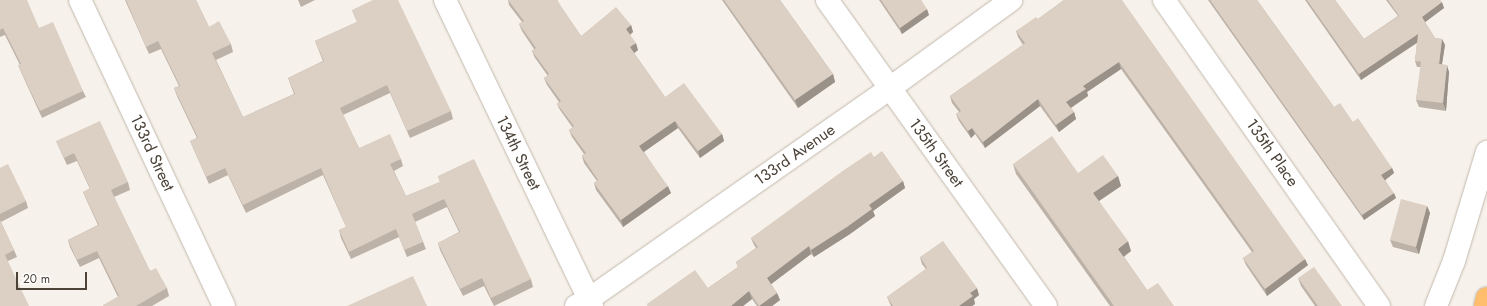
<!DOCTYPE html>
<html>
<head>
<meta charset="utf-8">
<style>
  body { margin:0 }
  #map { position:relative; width:1487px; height:306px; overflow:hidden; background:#f6f2eb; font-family:Jost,sans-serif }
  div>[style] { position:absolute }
  .roads { filter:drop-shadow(0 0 1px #c3b8ad) drop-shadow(0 0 1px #c3b8ad) }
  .street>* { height:22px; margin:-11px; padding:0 11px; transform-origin:11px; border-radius:11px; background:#fff }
  .highway>* { height:22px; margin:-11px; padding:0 11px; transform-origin:11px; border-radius:11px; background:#ffbe6d }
  .wall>* { inset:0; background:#bdb2a8 }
  .shaded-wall>* { inset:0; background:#9a9188 }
  .building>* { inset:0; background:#dccfc3 }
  span { translate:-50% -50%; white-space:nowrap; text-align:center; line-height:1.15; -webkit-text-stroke:3px #fff; paint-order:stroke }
  .street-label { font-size:16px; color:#4b4238 }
  .scale { position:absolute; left:16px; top:272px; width:71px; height:18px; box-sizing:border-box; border:2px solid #4b4238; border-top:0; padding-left:5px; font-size:12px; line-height:14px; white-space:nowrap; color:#4b4238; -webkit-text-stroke:3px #fff; paint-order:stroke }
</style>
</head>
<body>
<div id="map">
  <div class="roads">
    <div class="street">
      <div style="left:80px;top:0;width:338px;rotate:64.8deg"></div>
      <div style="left:445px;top:0;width:339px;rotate:64.3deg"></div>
      <div style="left:827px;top:0;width:376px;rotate:54.4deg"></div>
      <div style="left:1164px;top:0;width:374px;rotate:54.9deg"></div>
      <div style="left:576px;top:306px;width:15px;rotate:-28deg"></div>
      <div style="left:589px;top:299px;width:368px;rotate:-35deg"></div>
      <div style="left:890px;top:88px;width:150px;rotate:-36deg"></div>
      <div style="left:1436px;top:306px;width:48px;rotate:-68.2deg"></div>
      <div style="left:1454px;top:261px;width:114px;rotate:-73.2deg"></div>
    </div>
    <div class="highway">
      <div style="left:1485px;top:306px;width:8px;rotate:-76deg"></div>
    </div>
  </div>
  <div class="wall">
    <div style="clip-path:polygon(0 0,39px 28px,83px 91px,86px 97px,42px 118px,21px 72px,18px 65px,20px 65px,5px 35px,0 37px)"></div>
    <div style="clip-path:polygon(125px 0,196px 0,209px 27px,231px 44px,233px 52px,216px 60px,243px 117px,294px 94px,288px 78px,323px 61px,315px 41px,357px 22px,352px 10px,451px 111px,453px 119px,410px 138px,390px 93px,343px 115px,359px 148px,401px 159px,403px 166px,394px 171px,406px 196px,440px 182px,438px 176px,531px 279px,533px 287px,494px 306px,484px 286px,463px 296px,440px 250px,438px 243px,459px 232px,447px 207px,415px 222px,426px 249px,407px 257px,399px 237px,351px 259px,341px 238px,339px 230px,346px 227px,323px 175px,246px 213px,228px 175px,209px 184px,190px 141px,197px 138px,177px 96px,174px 88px,179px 86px,161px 49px,149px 54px)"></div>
    <div style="clip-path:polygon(298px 0,315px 0,301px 7px)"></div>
    <div style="clip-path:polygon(508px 0,558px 0,557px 1px,581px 36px,631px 25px,633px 32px,630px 35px,638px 50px,634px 53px,665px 97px,722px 134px,724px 141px,700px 158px,678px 128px,644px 152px,671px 193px,623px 227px,596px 190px,594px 183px,597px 181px,584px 163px,582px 156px,584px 154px,572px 137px,569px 130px,573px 128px,560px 110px,557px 104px,559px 102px,547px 85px,544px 78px,548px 76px,535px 58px,532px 51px,534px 49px,522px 31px,519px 24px,522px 22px,509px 5px)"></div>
    <div style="clip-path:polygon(722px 0,780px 0,833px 74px,835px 82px,798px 108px)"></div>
    <div style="clip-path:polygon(879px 0,921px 0,929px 15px,902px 34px)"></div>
    <div style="clip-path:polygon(1064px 0,1308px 265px,1267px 296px,1246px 265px,1243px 258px,1252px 252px,1121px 69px,1087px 92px,1088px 96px,1071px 108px,1074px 112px,1076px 119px,1059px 132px,1040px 106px,985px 148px,975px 134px,971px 138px,959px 121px,956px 114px,959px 112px,952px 103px,950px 96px,1023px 45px,1018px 37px,1016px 31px,1038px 19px)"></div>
    <div style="clip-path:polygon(1208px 0,1257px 0,1334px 107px,1353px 122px,1392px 168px,1394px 173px,1385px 180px,1396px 198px,1364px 220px)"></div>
    <div style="clip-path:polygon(1305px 0,1335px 0,1364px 39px,1398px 16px,1386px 0,1440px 0,1444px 8px,1425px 22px,1435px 38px,1442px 39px,1445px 45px,1442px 64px,1449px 72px,1446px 111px,1419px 107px,1416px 100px,1421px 67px,1417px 67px,1415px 61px,1417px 43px,1361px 80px)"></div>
    <div style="clip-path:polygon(56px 141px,128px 182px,130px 190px,114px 197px,150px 271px,167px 288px,169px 296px,152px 306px,103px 306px,118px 297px,99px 258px,80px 267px,70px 247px,68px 240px,98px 225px,86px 199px,83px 192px,90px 189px,77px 161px,67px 165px)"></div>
    <div style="clip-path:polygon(874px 157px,903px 181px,905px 188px,873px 211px,875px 216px,850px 234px,814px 257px,811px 254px,771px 284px,777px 293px,780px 300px,772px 306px,757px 306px,752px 299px,743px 306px,648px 306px,647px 304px,708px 288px,738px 267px,736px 262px,756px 248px,754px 245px,751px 238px)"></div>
    <div style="clip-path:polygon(1013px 164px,1078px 173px,1118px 176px,1121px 186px,1099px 201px,1131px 251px,1124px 257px,1147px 290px,1174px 306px,1110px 306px,1016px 174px)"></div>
    <div style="clip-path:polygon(0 168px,26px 201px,28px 208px,1px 222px,14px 250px,17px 257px,8px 261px,0 306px)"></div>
    <div style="clip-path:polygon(1427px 206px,1430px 213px,1419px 254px,1393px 247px,1390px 240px)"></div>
    <div style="clip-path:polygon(920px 257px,979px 295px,974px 299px,975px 304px,972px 306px,891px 306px,887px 297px,926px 269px,922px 264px)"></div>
    <div style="clip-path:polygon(1298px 278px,1342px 306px,1315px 306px,1301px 286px)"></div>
  </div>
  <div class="shaded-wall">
    <div style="clip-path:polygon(1442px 2px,1444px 8px,1424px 23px,1422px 17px)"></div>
    <div style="clip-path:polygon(927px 9px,929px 15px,902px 34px,900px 28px)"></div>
    <div style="clip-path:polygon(631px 25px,633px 32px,628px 36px,626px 29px)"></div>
    <div style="clip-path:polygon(1418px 34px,1421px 40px,1361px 80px,1359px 74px)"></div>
    <div style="clip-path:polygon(1442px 39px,1445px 45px,1441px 70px,1439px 64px)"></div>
    <div style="clip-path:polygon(636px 43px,638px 50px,633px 54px,630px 47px)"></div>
    <div style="clip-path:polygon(1119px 62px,1121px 69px,1087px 92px,1088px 96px,1069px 109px,1066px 102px,1083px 86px)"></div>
    <div style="clip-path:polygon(1447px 65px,1449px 72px,1446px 111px,1443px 103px)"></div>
    <div style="clip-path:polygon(833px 74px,835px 82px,798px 108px,795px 100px)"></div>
    <div style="clip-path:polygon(1038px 99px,1040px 106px,985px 148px,983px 142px)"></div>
    <div style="clip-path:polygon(1074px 112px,1076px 119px,1059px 132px,1056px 125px)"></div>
    <div style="clip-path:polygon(675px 121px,678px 128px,642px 153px,639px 146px)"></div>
    <div style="clip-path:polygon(972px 128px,975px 134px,971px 138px,968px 131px)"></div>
    <div style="clip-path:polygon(722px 134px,724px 141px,700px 158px,698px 151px)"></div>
    <div style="clip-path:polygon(1392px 168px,1394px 173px,1384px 181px,1381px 175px)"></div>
    <div style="clip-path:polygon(1118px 176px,1121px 186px,1096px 203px,1093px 193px)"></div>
    <div style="clip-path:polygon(903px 181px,905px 188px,873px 211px,875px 216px,850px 234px,814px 257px,811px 250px,869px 205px)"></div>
    <div style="clip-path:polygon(668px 186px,671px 193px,623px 227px,621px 220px)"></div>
    <div style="clip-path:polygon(1394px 193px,1396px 198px,1364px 220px,1362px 215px)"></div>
    <div style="clip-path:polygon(1427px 206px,1430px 213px,1419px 254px,1416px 247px)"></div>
    <div style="clip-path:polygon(1128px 241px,1131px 251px,1121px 258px,1118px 249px)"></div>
    <div style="clip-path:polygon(809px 246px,811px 254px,770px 285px,767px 278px)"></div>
    <div style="clip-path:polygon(1305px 259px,1308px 265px,1267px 296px,1265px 289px)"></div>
    <div style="clip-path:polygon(977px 288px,979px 295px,974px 299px,975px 304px,972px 306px,959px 306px,970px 293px)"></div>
    <div style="clip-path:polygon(749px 291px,752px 299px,743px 306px,731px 306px)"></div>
    <div style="clip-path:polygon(777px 293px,780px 300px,772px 306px,759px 306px)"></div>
  </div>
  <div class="building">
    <div style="clip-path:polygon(0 0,27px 0,39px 28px,53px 22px,83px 91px,40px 111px,18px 65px,21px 64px,3px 28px,0 30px)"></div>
    <div style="clip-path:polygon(126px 0,196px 0,209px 27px,219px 21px,231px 44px,212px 53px,243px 117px,295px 94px,288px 78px,324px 61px,315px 41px,357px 22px,352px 10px,373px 0,398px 0,451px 111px,407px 131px,387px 85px,340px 108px,359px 148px,390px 134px,401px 159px,390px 164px,406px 196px,440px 182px,438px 176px,474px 159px,531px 279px,491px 298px,482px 278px,460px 289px,438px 243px,460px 232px,444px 199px,412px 214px,423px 242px,404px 250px,396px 229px,349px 252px,339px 230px,346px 227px,321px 168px,243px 205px,225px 168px,206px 177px,190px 141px,198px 138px,174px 88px,180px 86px,158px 41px,146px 47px)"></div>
    <div style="clip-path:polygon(508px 0,557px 0,581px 36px,616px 7px,631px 25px,626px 29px,636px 43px,630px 47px,665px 97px,684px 83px,722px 134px,698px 151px,675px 121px,639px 146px,668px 186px,621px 220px,594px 183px,598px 180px,582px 156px,586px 153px,569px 130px,574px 126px,557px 104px,561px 101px,544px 78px,549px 74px,532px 51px,536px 48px,519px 24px,524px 21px)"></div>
    <div style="clip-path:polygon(724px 0,780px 0,833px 74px,795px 100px)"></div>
    <div style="clip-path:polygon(881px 0,921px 0,927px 9px,900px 28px)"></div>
    <div style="clip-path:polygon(1064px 0,1122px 0,1305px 259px,1265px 289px,1243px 258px,1254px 251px,1119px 62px,1083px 86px,1086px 89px,1066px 102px,1074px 112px,1056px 125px,1038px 99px,983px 142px,972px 128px,968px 131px,956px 114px,961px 111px,950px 96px,1025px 43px,1016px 31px,1036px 17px,1038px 19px)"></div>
    <div style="clip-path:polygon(1210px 0,1257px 0,1334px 107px,1340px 103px,1353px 122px,1358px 118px,1392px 168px,1381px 175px,1394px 193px,1362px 215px)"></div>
    <div style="clip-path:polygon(1307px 0,1335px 0,1364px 39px,1399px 16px,1388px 0,1440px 0,1442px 2px,1422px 17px,1435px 38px,1442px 39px,1439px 64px,1415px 61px,1418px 34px,1359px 74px)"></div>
    <div style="clip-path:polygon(1421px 61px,1447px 65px,1443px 103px,1416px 100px)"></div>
    <div style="clip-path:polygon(100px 121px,128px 182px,111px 190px,150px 271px,156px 268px,167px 288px,136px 306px,103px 306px,103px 305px,119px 296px,97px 251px,77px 260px,68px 240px,99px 225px,83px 192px,90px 188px,74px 153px,64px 158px,56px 141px)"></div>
    <div style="clip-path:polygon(1052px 136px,1078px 173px,1103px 155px,1118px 176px,1093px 193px,1128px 241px,1118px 249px,1147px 290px,1158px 283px,1174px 306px,1114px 306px,1013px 164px)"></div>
    <div style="clip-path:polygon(882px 151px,903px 181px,869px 205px,872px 209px,847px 227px,811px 250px,809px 246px,767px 278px,777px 293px,759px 306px,749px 291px,731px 306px,648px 306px,647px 304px,695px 270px,708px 288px,738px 267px,736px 262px,758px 247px,751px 238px,844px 170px,871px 152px,874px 157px)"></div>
    <div style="clip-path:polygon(8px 164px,26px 201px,0 214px,0 168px)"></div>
    <div style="clip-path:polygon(1401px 199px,1427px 206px,1416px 247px,1390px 240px)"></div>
    <div style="clip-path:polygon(0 220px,14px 250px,5px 255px,29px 306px,0 306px)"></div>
    <div style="clip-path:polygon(943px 241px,977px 288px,970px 293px,973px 296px,959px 306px,893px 306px,887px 297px,927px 268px,920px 257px)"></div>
    <div style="clip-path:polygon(1314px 267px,1342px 306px,1318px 306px,1298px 278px)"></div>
    <div style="clip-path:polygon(413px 276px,427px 306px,347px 306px)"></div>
  </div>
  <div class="street-label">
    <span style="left:152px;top:153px;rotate:65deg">133rd Street</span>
    <span style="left:518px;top:153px;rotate:64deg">134th Street</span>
    <span style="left:936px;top:153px;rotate:54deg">135th Street</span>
    <span style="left:1272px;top:153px;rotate:55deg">135th Place</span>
    <span style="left:795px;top:155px;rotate:-35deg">133rd Avenue</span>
  </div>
  <div class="scale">20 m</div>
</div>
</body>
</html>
